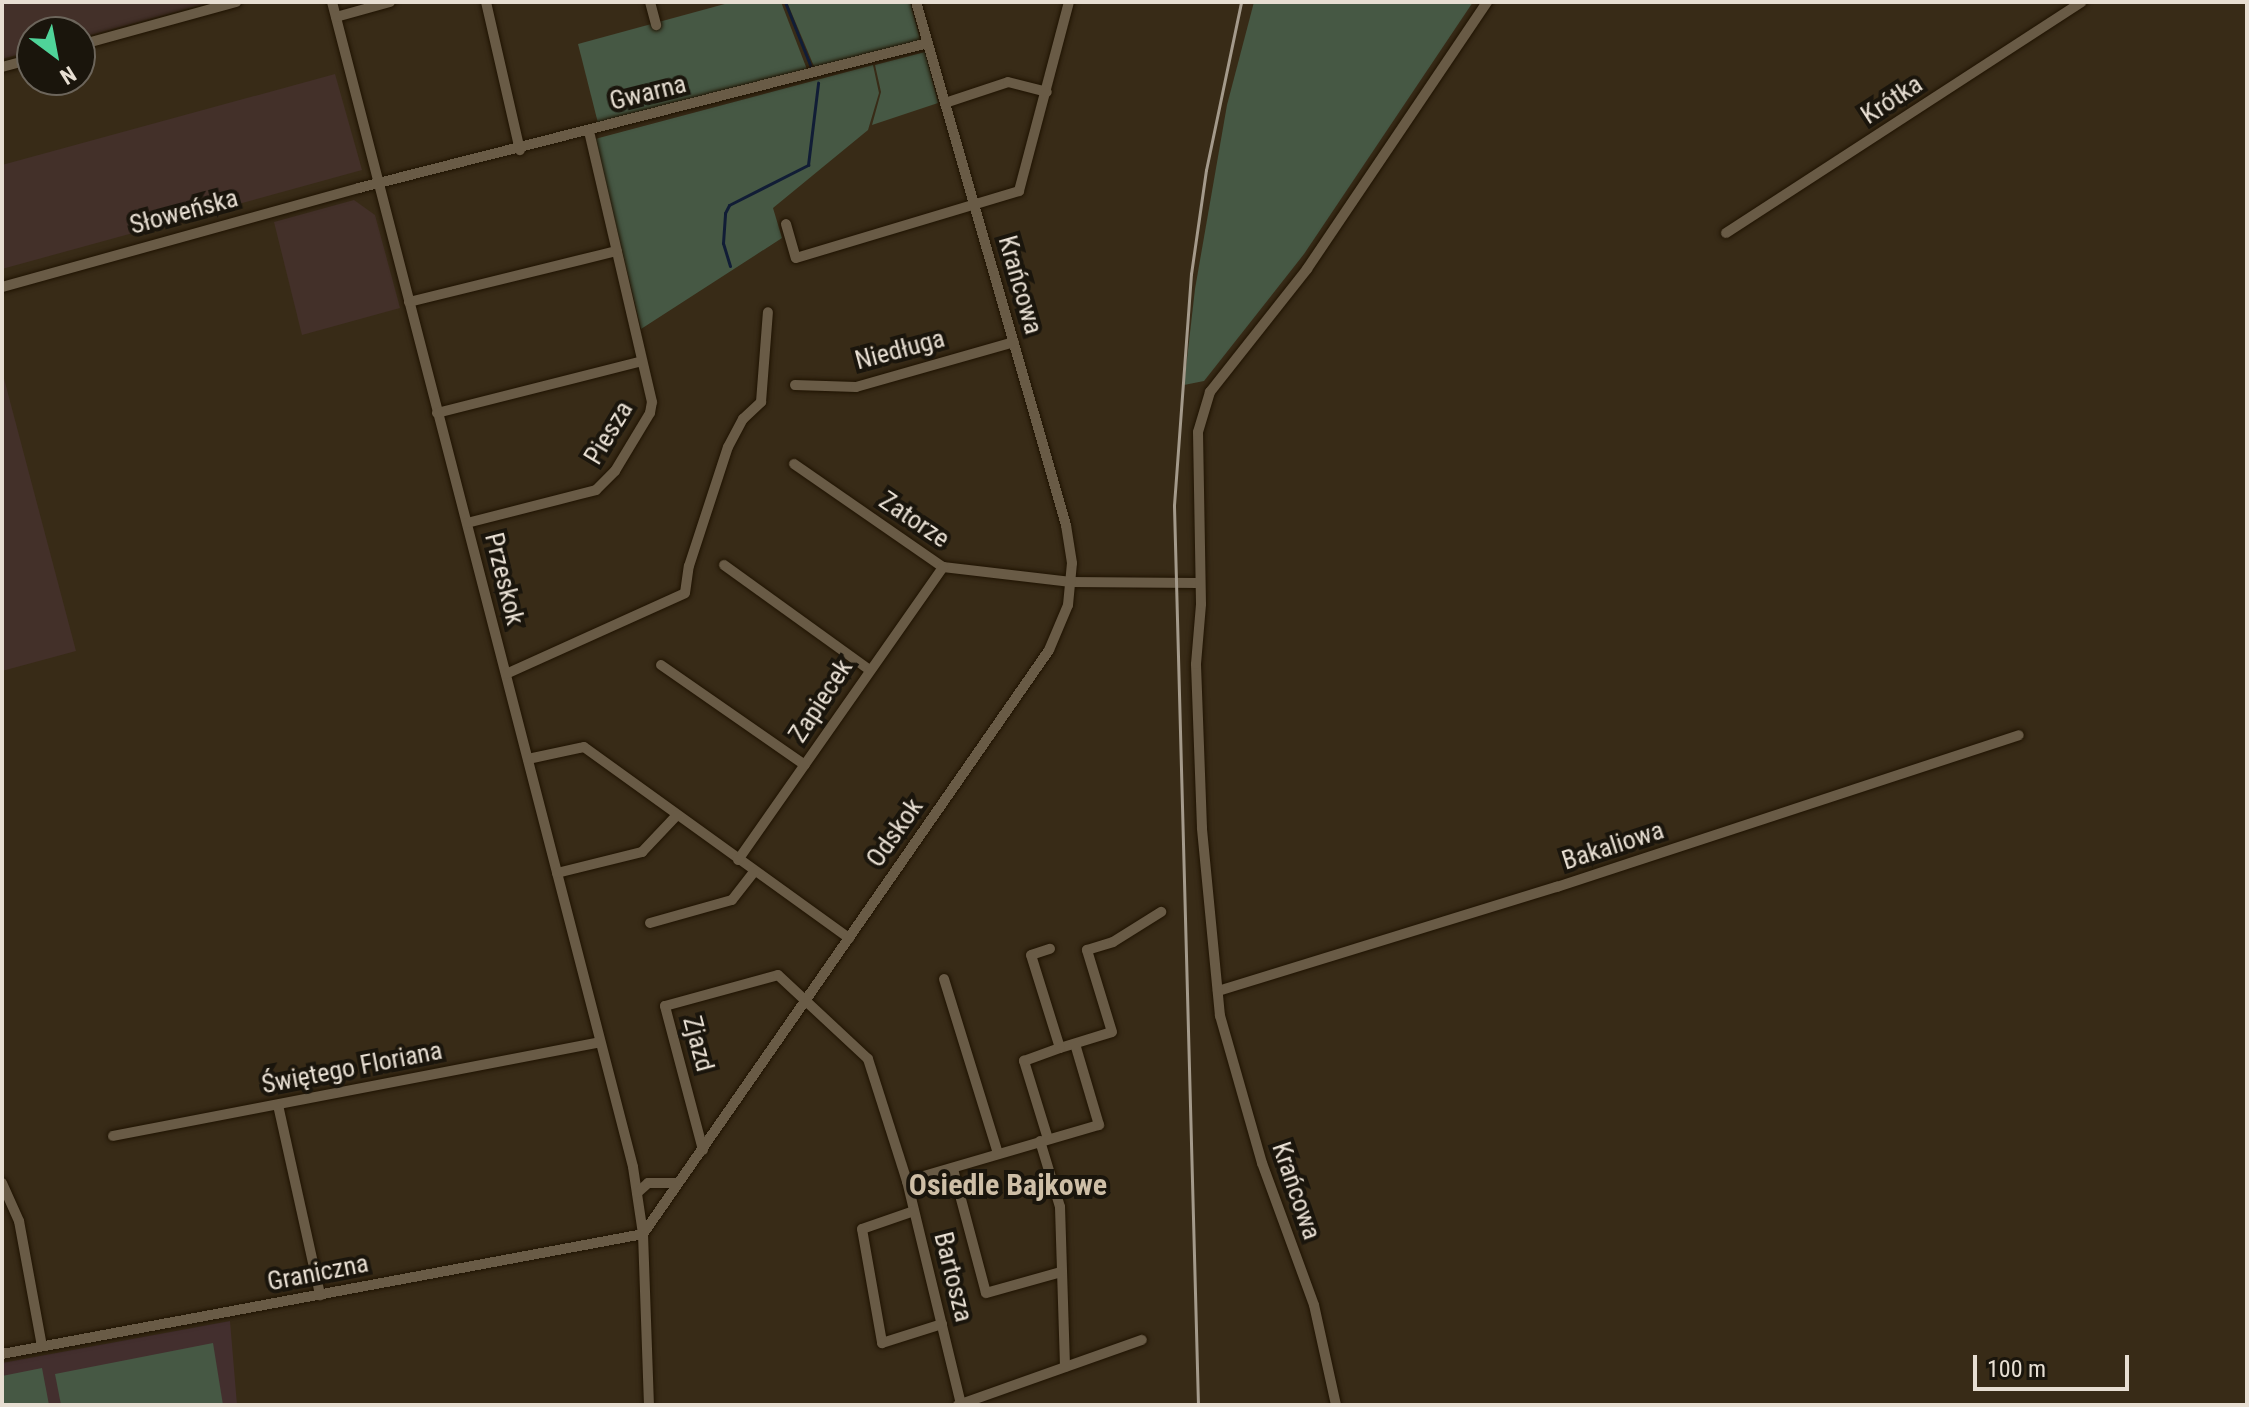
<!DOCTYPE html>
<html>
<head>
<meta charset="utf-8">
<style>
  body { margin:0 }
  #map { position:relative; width:2249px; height:1407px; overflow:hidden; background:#382b17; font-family:"Roboto Condensed",sans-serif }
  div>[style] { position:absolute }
  .industrial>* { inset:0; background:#433029 }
  .education>* { inset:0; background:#432f2e }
  .green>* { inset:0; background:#465844 }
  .stream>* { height:3px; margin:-1.5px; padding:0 1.5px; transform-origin:1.5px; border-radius:1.5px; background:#111d36 }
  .roads { filter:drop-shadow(0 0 2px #1f1302) drop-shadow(0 0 2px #1f1302) }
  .street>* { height:10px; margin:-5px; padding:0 5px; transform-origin:5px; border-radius:5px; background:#695b46 }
  .rail>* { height:3px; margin:-1.5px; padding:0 1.5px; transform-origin:1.5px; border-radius:1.5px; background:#a49a8b }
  span { translate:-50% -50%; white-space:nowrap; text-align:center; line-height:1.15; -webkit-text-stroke:8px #1a150c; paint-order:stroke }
  .street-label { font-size:26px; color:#e7ded2 }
  .quarter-label { font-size:30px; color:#cebea6; font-weight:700 }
  .frame { position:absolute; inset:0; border:4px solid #e7ded2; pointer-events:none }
  .north { position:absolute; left:16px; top:16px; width:80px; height:80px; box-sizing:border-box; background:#1a150c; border:2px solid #6c655b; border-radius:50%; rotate:148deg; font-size:22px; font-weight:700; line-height:32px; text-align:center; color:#e7ded2 }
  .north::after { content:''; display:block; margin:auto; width:28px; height:36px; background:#4fd399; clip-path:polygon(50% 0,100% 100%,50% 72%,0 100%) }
  .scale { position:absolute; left:1973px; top:1355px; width:156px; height:36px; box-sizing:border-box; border:4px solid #e7ded2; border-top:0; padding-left:10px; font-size:24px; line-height:28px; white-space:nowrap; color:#e7ded2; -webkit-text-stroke:6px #1a150c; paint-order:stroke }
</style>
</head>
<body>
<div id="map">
  <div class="industrial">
    <div style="clip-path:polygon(2px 2px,212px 2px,80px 38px,80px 32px,32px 32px,32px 51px,2px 59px)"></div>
    <div style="clip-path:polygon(335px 74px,362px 170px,2px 269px,2px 165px)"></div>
    <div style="clip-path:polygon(354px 200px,375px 215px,400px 308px,302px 335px,274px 222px)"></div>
    <div style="clip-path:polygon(2px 371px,76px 651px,2px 671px)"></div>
  </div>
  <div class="education">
    <div style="clip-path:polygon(230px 1321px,237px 1405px,2px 1405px,2px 1363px)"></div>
  </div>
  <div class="green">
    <div style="clip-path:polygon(732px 2px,781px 2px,808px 72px,599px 127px,578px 44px)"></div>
    <div style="clip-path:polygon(787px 2px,910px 2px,921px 43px,816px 71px)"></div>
    <div style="clip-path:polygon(1254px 2px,1473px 2px,1304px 254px,1204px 381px,1184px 385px,1195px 289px,1227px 105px)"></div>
    <div style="clip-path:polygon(925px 52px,938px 103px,872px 125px,881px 92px,875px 65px)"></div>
    <div style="clip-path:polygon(873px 65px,879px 93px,868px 130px,773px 208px,782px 238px,641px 329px,595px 139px)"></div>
    <div style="clip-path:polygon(213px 1343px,223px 1405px,61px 1405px,55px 1374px)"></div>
    <div style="clip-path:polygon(42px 1368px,49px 1405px,2px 1405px,2px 1376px)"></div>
  </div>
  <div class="stream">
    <div style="left:785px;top:2px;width:70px;rotate:68.2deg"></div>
    <div style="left:730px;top:266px;width:24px;rotate:-107deg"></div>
    <div style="left:723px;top:243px;width:30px;rotate:-86deg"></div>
    <div style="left:725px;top:213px;width:9px;rotate:-63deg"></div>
    <div style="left:729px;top:205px;width:89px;rotate:-26.9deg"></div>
    <div style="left:808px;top:165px;width:83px;rotate:-83deg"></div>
  </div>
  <div class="roads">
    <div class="street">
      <div style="left:332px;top:2px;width:1203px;rotate:75.51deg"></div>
      <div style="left:633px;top:1167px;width:68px;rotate:81.5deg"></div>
      <div style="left:643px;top:1234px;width:171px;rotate:88deg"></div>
      <div style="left:486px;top:2px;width:152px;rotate:77.1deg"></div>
      <div style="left:650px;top:2px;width:24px;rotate:75deg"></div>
      <div style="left:336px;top:17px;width:56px;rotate:-15.5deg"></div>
      <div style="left:80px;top:45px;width:162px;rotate:-15.4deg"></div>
      <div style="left:2px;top:67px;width:31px;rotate:-15deg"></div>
      <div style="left:945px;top:103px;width:66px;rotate:-18.4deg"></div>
      <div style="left:1008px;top:82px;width:40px;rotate:14.4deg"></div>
      <div style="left:786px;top:224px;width:35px;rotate:74deg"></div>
      <div style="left:796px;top:258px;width:233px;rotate:-16.7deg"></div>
      <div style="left:1019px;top:191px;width:196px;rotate:-75.2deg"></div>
      <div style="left:1726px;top:233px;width:424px;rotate:-33deg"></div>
      <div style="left:2px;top:287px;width:370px;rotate:-15.5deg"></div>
      <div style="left:359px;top:188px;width:587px;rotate:-14.3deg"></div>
      <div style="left:409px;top:302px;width:214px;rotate:-13.8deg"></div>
      <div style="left:795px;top:385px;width:61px;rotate:1.9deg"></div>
      <div style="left:856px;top:387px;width:164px;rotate:-15.9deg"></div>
      <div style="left:437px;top:413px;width:211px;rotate:-14.2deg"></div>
      <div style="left:794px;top:464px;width:181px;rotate:34.7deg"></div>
      <div style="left:943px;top:567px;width:129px;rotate:6.7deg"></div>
      <div style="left:1071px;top:582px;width:126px;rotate:0.5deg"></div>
      <div style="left:467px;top:523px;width:133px;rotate:-14.3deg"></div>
      <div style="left:596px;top:490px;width:27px;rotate:-45deg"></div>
      <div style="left:615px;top:471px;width:68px;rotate:-58.9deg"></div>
      <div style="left:650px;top:413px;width:11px;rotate:-80deg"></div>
      <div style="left:652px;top:402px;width:278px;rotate:-103.1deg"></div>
      <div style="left:724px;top:565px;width:178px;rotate:35.8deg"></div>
      <div style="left:661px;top:665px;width:175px;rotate:34.8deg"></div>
      <div style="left:506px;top:674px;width:196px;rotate:-24.3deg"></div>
      <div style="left:685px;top:593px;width:27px;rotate:-82deg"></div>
      <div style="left:689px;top:566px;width:125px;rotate:-71.9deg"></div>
      <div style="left:728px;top:447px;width:32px;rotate:-62deg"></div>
      <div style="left:743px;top:419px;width:25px;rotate:-43deg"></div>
      <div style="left:761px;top:402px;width:90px;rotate:-85.6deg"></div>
      <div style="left:528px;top:759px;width:57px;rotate:-12.1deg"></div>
      <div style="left:584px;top:747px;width:327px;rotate:35.8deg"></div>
      <div style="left:738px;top:860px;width:358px;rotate:-55deg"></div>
      <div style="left:557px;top:873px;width:88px;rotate:-13.9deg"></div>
      <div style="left:642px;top:852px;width:51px;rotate:-46.6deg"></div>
      <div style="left:650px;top:923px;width:85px;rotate:-15.7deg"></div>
      <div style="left:732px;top:900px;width:36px;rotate:-52deg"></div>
      <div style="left:944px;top:979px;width:182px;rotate:72.8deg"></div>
      <div style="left:1218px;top:991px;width:355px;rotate:-17.1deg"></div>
      <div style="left:1557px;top:887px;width:486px;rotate:-18.2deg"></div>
      <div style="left:1060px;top:1048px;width:54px;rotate:-17.1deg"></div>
      <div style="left:1112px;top:1032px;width:86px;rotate:-107deg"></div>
      <div style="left:1087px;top:950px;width:27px;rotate:-17deg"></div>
      <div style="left:1113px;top:942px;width:57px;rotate:-32deg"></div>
      <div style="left:278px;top:1105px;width:195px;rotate:77.5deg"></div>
      <div style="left:113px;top:1136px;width:496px;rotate:-10.9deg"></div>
      <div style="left:1048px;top:1139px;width:82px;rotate:-107.1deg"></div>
      <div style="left:1024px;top:1061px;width:38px;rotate:-20deg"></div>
      <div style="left:1060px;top:1048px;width:97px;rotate:-107.3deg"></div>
      <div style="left:1031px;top:955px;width:20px;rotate:-18deg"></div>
      <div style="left:1040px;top:1141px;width:69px;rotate:73.1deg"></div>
      <div style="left:1060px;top:1207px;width:160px;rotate:88.2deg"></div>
      <div style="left:703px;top:1150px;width:149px;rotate:-104.8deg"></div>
      <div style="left:665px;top:1006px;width:117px;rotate:-15.3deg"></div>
      <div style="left:778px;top:975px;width:123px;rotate:43deg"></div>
      <div style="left:868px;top:1059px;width:128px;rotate:72.3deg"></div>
      <div style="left:907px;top:1181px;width:229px;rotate:76.4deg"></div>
      <div style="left:953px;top:1169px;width:128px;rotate:75.1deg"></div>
      <div style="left:986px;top:1293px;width:78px;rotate:-15.6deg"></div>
      <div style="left:907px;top:1181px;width:200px;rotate:-16.3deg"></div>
      <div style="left:1099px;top:1125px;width:84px;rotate:-106.5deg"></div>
      <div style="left:2px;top:1183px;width:42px;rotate:65.9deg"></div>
      <div style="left:19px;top:1221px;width:127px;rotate:79.6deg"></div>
      <div style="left:637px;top:1193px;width:15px;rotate:-42deg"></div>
      <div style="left:648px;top:1183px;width:30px"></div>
      <div style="left:914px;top:1211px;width:55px;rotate:160.9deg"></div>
      <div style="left:862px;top:1229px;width:116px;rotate:80deg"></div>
      <div style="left:882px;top:1343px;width:63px;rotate:-17.6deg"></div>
      <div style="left:643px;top:1234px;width:711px;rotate:-55.19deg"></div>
      <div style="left:1049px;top:650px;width:49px;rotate:-67.1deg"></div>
      <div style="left:1068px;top:605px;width:42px;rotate:-84.6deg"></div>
      <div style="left:1072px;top:563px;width:38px;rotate:-99deg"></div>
      <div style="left:1066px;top:525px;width:544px;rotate:-106deg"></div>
      <div style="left:2px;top:1354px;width:652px;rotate:-10.6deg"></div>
      <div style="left:958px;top:1405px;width:195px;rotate:-19.5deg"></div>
      <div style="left:1336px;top:1405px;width:102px;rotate:-102.4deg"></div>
      <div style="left:1314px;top:1305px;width:151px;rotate:-110.1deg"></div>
      <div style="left:1262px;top:1163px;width:153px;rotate:-105.9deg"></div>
      <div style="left:1220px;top:1016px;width:189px;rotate:-95.5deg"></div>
      <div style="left:1202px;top:828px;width:164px;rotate:-92.1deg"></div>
      <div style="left:1196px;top:664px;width:60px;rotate:-85.2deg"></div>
      <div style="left:1201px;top:604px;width:172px;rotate:-91deg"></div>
      <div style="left:1198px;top:432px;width:42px;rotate:-73.3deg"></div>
      <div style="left:1210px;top:392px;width:157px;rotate:-51.7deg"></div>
      <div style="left:1307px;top:269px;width:322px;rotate:-56deg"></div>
    </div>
  </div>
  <div class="rail">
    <div style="left:1198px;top:1405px;width:900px;rotate:-91.53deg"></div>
    <div style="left:1174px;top:505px;width:232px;rotate:-85.8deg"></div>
    <div style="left:1191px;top:274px;width:105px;rotate:-81.8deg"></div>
    <div style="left:1206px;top:170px;width:172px;rotate:-78.2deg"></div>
  </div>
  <div class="street-label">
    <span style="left:648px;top:93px;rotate:-14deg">Gwarna</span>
    <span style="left:1892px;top:100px;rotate:-33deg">Krótka</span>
    <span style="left:184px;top:212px;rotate:-15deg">Słoweńska</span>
    <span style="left:1020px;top:285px;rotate:74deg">Krańcowa</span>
    <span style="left:900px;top:350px;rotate:-15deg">Niedługa</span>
    <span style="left:609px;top:433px;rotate:-59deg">Piesza</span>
    <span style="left:914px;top:520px;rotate:34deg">Zatorze</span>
    <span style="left:504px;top:579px;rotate:76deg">Przeskok</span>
    <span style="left:821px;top:701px;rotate:-57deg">Zapiecek</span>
    <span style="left:895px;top:833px;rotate:-55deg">Odskok</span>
    <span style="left:1613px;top:846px;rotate:-18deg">Bakaliowa</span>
    <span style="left:698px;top:1044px;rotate:75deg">Zjazd</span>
    <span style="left:352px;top:1068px;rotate:-11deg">Świętego Floriana</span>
    <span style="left:1296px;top:1191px;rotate:71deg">Krańcowa</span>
    <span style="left:318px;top:1273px;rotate:-11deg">Graniczna</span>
    <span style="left:953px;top:1277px;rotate:76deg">Bartosza</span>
  </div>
  <div class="quarter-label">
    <span style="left:1008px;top:1185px">Osiedle Bajkowe</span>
  </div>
  <div class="frame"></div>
  <div class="north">N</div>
  <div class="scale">100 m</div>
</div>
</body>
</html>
